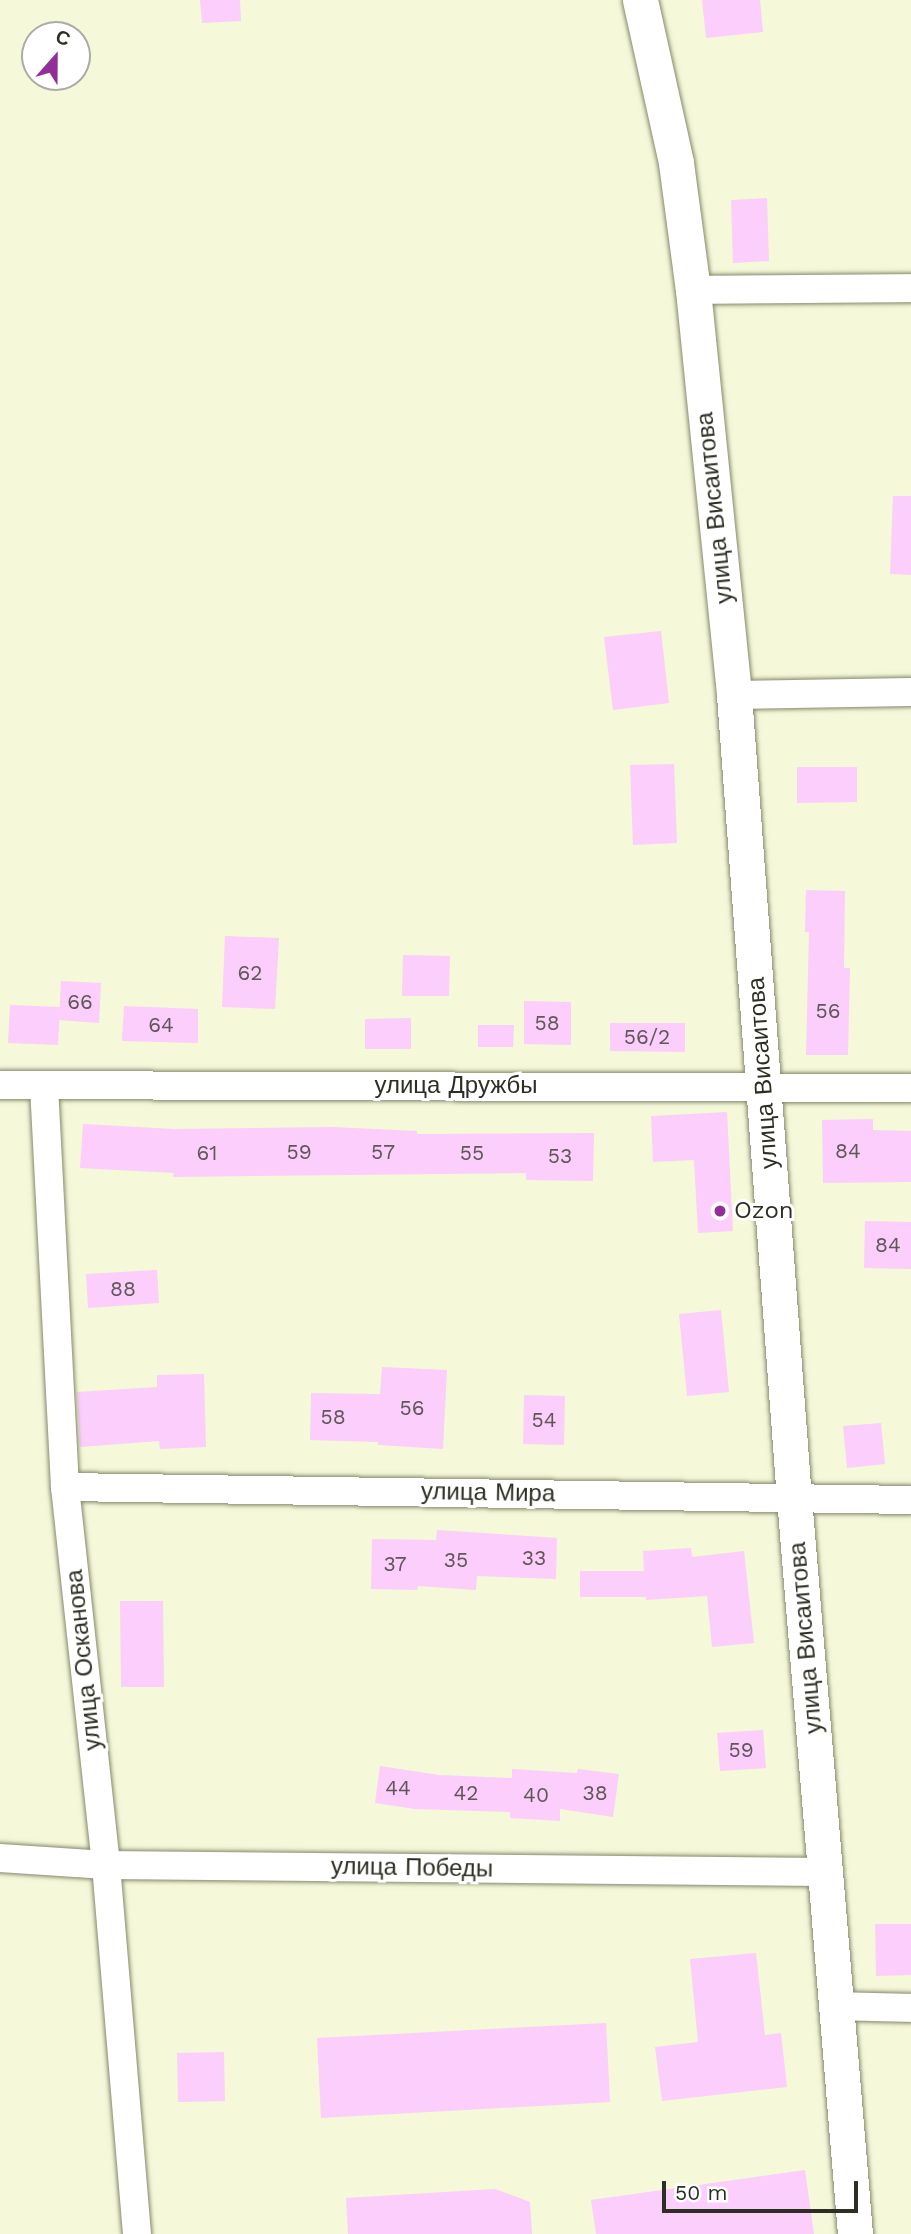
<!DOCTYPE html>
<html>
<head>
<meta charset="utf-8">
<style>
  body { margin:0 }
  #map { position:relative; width:911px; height:2234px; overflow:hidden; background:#f5f8d9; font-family:"Work Sans",sans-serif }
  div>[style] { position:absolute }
  .building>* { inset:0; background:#fbcefb }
  .roads { filter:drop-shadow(0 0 2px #86896d) drop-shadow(0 0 2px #86896d) }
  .minor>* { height:28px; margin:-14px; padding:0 14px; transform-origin:14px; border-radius:14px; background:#fff }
  .tertiary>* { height:35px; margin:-17.5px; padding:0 17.5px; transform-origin:17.5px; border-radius:17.5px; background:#fff }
  .dots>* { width:19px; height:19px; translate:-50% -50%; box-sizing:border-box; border:4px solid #fff; border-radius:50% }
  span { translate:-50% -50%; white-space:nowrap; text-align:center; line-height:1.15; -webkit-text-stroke:6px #fff; paint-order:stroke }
  .number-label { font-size:21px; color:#61575a }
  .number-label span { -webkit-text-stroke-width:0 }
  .street-label { font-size:24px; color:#2e2f24 }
  .poi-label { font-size:24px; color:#2e2f24 }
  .left { translate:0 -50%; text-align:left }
  .north { position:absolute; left:21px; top:21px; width:70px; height:70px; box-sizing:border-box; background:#fff; border:2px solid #abaca7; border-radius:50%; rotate:21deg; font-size:19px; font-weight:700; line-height:28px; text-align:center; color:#2e2f24 }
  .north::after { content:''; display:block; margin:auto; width:24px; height:32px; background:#922f96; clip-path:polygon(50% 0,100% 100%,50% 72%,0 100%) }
  .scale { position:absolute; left:662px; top:2181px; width:196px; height:32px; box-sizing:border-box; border:4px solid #2e2f24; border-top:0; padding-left:9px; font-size:21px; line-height:24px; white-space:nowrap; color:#2e2f24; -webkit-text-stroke:5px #fff; paint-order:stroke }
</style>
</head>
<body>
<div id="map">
  <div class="building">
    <div style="clip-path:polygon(200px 0,240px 0,241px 21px,202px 23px)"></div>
    <div style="clip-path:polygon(702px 0,760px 0,763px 32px,706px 38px)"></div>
    <div style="clip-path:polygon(767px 198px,769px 261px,733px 263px,731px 200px)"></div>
    <div style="clip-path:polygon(893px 496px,911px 496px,911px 575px,890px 574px)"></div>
    <div style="clip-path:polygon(661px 631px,669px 703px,613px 710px,604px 637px)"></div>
    <div style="clip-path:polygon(674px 764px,677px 843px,633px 845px,630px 765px)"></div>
    <div style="clip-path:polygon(797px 767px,857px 767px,857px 802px,797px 803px)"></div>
    <div style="clip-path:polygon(806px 890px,845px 891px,844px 968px,850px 968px,848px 1055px,806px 1055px,809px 932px,805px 932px)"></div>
    <div style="clip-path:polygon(225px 936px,279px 938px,275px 1009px,222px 1007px)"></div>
    <div style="clip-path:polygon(403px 955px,450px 956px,449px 996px,402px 996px)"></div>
    <div style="clip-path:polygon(61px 981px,101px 983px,99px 1023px,59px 1020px)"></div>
    <div style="clip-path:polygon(524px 1001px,571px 1002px,571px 1045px,524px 1044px)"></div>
    <div style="clip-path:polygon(10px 1005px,60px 1007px,58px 1045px,8px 1043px)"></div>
    <div style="clip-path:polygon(124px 1006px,198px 1009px,198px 1043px,122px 1041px)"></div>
    <div style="clip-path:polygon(411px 1018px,411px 1049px,365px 1049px,365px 1019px)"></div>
    <div style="clip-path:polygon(610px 1023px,685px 1023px,685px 1052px,610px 1051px)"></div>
    <div style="clip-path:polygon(478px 1025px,514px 1025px,513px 1047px,478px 1047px)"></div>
    <div style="clip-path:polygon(727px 1112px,733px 1231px,698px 1233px,694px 1160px,653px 1162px,651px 1116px)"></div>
    <div style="clip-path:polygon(873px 1119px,873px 1130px,911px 1131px,911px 1182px,823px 1183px,822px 1120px)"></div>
    <div style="clip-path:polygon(83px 1124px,174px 1129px,332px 1127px,417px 1131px,417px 1134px,594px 1133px,593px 1181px,526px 1180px,526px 1173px,173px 1177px,174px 1173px,80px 1168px)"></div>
    <div style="clip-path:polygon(865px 1221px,911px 1222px,911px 1269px,864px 1268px)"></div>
    <div style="clip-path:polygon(157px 1270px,159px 1303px,88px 1308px,86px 1274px)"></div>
    <div style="clip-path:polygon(721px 1310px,729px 1392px,687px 1396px,679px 1314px)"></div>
    <div style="clip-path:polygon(382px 1367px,447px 1370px,443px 1449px,378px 1445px,378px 1442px,310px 1440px,311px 1393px,380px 1394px)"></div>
    <div style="clip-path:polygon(204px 1374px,206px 1447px,160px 1449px,159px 1441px,80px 1447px,77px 1392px,157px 1387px,157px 1375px)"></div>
    <div style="clip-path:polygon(524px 1395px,565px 1396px,564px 1445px,523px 1444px)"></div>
    <div style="clip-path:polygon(881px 1423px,885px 1464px,847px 1468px,843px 1426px)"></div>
    <div style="clip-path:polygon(437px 1530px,557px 1538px,556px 1579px,477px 1576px,476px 1590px,418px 1586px,417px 1590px,371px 1589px,372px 1539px,436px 1540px)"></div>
    <div style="clip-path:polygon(691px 1548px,692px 1557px,744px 1551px,754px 1643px,712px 1647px,707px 1596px,646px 1600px,646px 1597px,580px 1597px,580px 1571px,644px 1571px,643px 1551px)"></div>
    <div style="clip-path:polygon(120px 1601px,163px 1601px,164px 1687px,121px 1687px)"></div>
    <div style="clip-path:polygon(763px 1730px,766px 1768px,720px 1771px,717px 1733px)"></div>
    <div style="clip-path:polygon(380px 1766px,439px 1775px,512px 1778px,512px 1769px,577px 1773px,578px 1769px,619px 1774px,613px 1817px,560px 1809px,560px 1821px,510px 1818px,510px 1812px,415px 1809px,375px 1803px)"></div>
    <div style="clip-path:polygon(875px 1924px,911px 1924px,911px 1975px,876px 1976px)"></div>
    <div style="clip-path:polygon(756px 1953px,765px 2035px,781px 2033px,787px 2087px,662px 2101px,655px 2047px,698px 2042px,690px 1959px)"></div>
    <div style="clip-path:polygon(606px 2023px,610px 2102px,321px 2118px,317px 2038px)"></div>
    <div style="clip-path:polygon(224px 2052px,225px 2101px,178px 2102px,177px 2053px)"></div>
    <div style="clip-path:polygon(805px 2170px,814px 2234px,596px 2234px,591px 2200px)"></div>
    <div style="clip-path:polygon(495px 2189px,530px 2202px,532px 2234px,348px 2234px,346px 2198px)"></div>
  </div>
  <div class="roads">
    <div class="minor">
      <div style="left:693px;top:290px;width:218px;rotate:-0.5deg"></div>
      <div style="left:734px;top:695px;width:177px;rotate:-1deg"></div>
      <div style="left:0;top:1085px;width:911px;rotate:0.19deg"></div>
      <div style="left:44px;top:1086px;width:402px;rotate:87deg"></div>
      <div style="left:65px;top:1487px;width:380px;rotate:83.8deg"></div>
      <div style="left:106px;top:1865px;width:370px;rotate:85.2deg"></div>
      <div style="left:65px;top:1487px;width:846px;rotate:0.88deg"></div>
      <div style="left:0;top:1858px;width:106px;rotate:3.8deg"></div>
      <div style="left:106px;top:1865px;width:718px;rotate:0.56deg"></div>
      <div style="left:836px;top:2006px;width:75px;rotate:1.5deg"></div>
    </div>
    <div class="tertiary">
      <div style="left:640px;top:0;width:167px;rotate:77.5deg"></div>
      <div style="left:676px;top:163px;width:128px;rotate:82.4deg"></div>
      <div style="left:693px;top:290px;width:407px;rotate:84.2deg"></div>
      <div style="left:734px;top:695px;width:805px;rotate:85.73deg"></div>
      <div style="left:794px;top:1498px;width:739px;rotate:85.26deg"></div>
    </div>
  </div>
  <div class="dots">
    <div style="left:720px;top:1211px;background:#922f96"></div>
  </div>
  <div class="number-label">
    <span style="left:250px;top:973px">62</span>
    <span style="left:80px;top:1002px">66</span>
    <span style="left:828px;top:1011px">56</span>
    <span style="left:547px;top:1023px">58</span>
    <span style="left:161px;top:1025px">64</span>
    <span style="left:647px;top:1037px">56/2</span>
    <span style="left:848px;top:1151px">84</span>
    <span style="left:299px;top:1152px">59</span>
    <span style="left:383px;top:1152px">57</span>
    <span style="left:207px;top:1153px">61</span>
    <span style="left:472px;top:1153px">55</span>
    <span style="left:560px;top:1156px">53</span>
    <span style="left:888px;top:1245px">84</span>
    <span style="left:123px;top:1289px">88</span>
    <span style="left:412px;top:1408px">56</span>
    <span style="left:333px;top:1417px">58</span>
    <span style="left:544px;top:1420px">54</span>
    <span style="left:534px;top:1558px">33</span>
    <span style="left:456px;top:1560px">35</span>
    <span style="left:395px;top:1564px">37</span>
    <span style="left:741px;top:1750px">59</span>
    <span style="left:398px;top:1788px">44</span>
    <span style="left:466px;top:1793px">42</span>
    <span style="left:595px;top:1793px">38</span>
    <span style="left:536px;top:1795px">40</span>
  </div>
  <div class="street-label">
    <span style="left:715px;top:508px;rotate:-96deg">улица Висаитова</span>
    <span style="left:763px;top:1073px;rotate:-94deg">улица Висаитова</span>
    <span style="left:456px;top:1086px">улица Дружбы</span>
    <span style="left:488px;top:1493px;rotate:1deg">улица Мира</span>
    <span style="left:806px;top:1638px;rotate:-95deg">улица Висаитова</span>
    <span style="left:84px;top:1660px;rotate:-96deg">улица Осканова</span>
    <span style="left:412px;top:1868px;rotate:1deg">улица Победы</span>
  </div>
  <div class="poi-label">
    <span class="left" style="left:734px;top:1211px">Ozon</span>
  </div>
  <div class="north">С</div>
  <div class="scale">50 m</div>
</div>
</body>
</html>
